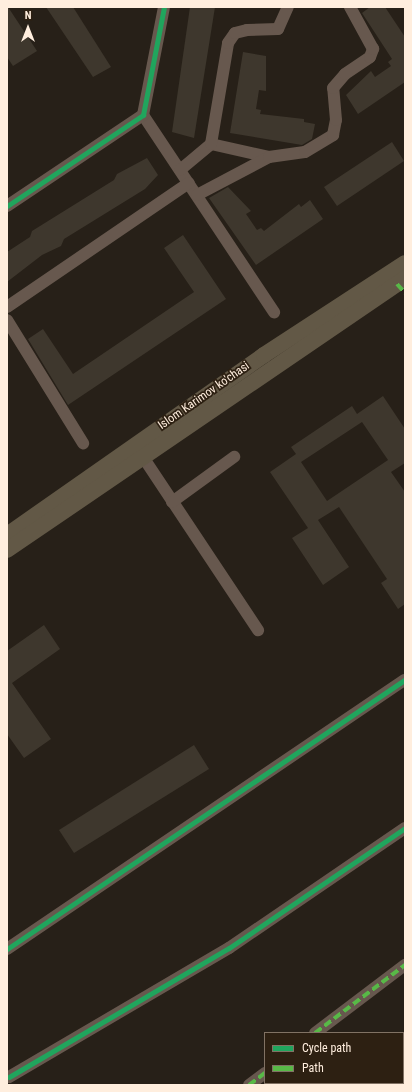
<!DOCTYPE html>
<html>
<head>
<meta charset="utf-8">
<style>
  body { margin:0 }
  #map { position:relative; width:412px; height:1092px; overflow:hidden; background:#272018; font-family:"Roboto Condensed",sans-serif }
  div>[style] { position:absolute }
  .building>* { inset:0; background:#3e372d }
  .minor>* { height:12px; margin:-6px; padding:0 6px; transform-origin:6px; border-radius:6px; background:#67584e }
  .major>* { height:16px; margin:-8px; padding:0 8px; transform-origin:8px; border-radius:8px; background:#625846 }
  .quiet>* { height:4px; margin-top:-2px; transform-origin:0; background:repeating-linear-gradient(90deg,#58b947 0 8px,transparent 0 12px) }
  .cycleway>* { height:5px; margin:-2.5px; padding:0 2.5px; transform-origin:2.5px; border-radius:2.5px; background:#20a55d }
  span { translate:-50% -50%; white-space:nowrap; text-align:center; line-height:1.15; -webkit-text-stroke:3.5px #2d2012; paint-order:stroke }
  .street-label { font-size:12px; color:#ffeede }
  .frame { position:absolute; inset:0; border:8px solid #ffeede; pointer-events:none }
  .legend { position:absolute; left:264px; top:1032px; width:140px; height:52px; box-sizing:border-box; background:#2d2012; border:1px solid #817264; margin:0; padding:5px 7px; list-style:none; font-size:12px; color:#ffeede }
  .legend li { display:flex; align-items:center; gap:8px; height:20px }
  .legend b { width:20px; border:1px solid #817264 }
  .north { position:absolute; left:8px; top:8px; width:40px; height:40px; -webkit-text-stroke:3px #2d2012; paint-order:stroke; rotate:0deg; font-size:11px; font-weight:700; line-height:16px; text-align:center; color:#ffeede }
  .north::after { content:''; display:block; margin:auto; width:14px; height:18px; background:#ffeede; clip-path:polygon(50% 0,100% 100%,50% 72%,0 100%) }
</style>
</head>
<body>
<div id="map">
  <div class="building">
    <div style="clip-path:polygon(8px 7px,37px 51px,13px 66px,7px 57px)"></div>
    <div style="clip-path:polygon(46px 7px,73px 7px,111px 67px,93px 77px)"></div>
    <div style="clip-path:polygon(190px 7px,215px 7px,194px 138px,172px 132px)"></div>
    <div style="clip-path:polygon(370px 7px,385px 7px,405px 37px,405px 82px,358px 114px,346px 95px,371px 71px,375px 77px,391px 66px,388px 62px,392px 59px,362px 13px)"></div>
    <div style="clip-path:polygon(243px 52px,266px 56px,266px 91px,259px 90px,256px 109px,261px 110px,260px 114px,304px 119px,304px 122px,315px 124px,312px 139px,302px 145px,230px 133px)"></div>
    <div style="clip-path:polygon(392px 142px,404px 161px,337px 206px,324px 187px)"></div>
    <div style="clip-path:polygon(147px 158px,158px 175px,145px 189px,64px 239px,61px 246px,42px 255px,7px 282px,7px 252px,30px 237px,32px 231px,114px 180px,117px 174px)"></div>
    <div style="clip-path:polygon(228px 187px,251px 211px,246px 214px,257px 230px,261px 228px,264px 231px,299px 204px,301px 207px,310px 200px,323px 219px,256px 265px,209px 198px)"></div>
    <div style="clip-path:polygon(183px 235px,226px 299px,68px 405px,28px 339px,43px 329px,73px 374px,194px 292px,164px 248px)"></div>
    <div style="clip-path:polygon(evenodd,383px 396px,405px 429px,405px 463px,391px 472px,405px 492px,405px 604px,398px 609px,381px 583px,387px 579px,339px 507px,318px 520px,349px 567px,323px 585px,292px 538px,308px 528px,270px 472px,296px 454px,291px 447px,352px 406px,357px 414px,383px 396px,362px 422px,388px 460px,327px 501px,301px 462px,362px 422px)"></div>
    <div style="clip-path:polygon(44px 625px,60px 649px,12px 683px,51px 739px,24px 758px,7px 734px,7px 651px)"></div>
    <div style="clip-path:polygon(194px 745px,209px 769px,74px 853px,59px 830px)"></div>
  </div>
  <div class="minor">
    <div style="left:143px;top:115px;width:237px;rotate:56.4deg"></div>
    <div style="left:211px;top:144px;width:59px;rotate:12.6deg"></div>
    <div style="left:180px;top:170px;width:40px;rotate:-40deg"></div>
    <div style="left:211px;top:144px;width:102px;rotate:-80.4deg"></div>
    <div style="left:228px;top:43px;width:12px;rotate:-55deg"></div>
    <div style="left:235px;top:33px;width:12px;rotate:-14deg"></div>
    <div style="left:247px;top:30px;width:31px;rotate:-2deg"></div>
    <div style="left:278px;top:29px;width:24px;rotate:-66deg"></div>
    <div style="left:197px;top:195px;width:81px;rotate:-27.8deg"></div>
    <div style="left:269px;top:157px;width:36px;rotate:-8deg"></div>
    <div style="left:305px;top:152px;width:33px;rotate:-31deg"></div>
    <div style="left:333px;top:135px;width:15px;rotate:-79deg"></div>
    <div style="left:336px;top:120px;width:32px;rotate:-95deg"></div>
    <div style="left:333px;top:88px;width:18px;rotate:-49deg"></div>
    <div style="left:345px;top:74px;width:30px;rotate:-34deg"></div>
    <div style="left:370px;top:57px;width:9px;rotate:-69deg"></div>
    <div style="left:373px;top:49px;width:48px;rotate:-118.7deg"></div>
    <div style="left:7px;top:206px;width:164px;rotate:-33.8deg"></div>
    <div style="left:143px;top:115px;width:110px;rotate:-79deg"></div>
    <div style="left:7px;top:307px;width:220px;rotate:-34.3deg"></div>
    <div style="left:7px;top:320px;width:145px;rotate:58.3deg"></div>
    <div style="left:143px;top:457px;width:208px;rotate:56.4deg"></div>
    <div style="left:172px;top:502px;width:77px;rotate:-36deg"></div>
    <div style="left:7px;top:949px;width:480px;rotate:-34.1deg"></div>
    <div style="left:315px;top:1033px;width:113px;rotate:-37.1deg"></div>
    <div style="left:403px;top:1048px;width:2px;rotate:-27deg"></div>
    <div style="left:9px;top:1077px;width:255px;rotate:-30.4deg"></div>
    <div style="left:229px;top:948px;width:213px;rotate:-34.3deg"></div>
    <div style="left:399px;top:1083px;width:2px;rotate:63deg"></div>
    <div style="left:249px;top:1085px;width:20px;rotate:-37deg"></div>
  </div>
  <div class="major">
    <div style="left:7px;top:535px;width:314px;rotate:-35deg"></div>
    <div style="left:264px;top:355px;width:168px;rotate:-33.1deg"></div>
    <div style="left:7px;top:550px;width:482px;rotate:-34.3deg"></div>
  </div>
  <div class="quiet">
    <div style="left:397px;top:284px;width:12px;rotate:48deg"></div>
    <div style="left:315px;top:1033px;width:113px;rotate:-37.1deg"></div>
    <div style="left:403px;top:1048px;width:2px;rotate:-27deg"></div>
    <div style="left:399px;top:1083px;width:2px;rotate:63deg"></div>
    <div style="left:249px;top:1085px;width:20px;rotate:-37deg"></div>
  </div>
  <div class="cycleway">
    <div style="left:7px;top:206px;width:164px;rotate:-33.8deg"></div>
    <div style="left:143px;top:115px;width:110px;rotate:-79deg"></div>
    <div style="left:7px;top:949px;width:480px;rotate:-34.1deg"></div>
    <div style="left:9px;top:1077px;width:255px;rotate:-30.4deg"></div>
    <div style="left:229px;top:948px;width:213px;rotate:-34.3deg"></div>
  </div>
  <div class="street-label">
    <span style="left:204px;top:396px;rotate:-35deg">Islom Karimov ko'chasi</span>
  </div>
  <div class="frame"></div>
  <ul class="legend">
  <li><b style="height:5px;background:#20a55d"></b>Cycle path</li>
  <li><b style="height:5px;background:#58b947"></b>Path</li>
  </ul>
  <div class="north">N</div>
</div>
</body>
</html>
